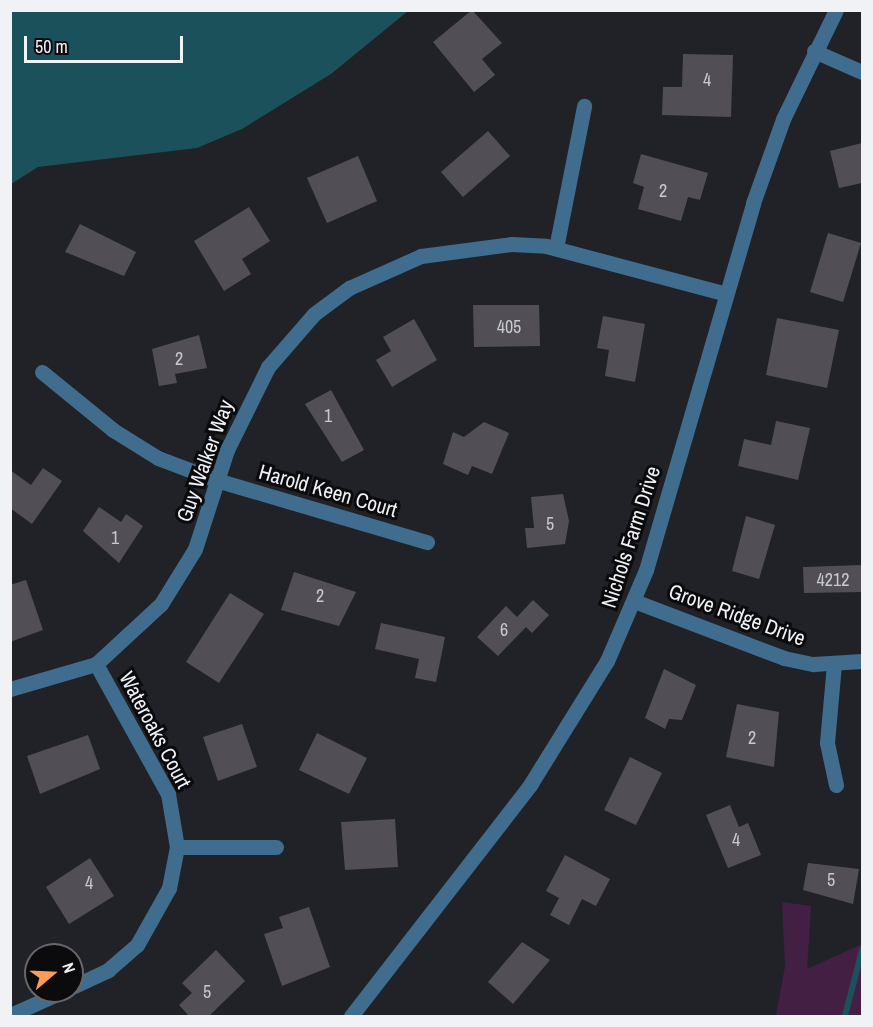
<!DOCTYPE html>
<html>
<head>
<meta charset="utf-8">
<style>
  body { margin:0 }
  #map { position:relative; width:873px; height:1027px; overflow:hidden; background:#202227; font-family:"Archivo Narrow",sans-serif }
  div>[style] { position:absolute }
  .green>* { inset:0; background:#432043 }
  .water>* { inset:0; background:#1b515b }
  .stream>* { height:6px; margin:-3px; padding:0 3px; transform-origin:3px; border-radius:3px; background:#1b515b }
  .building>* { inset:0; background:#514f55 }
  .minor>* { height:15px; margin:-7.5px; padding:0 7.5px; transform-origin:7.5px; border-radius:7.5px; background:#406d8d }
  span { translate:-50% -50%; white-space:nowrap; text-align:center; line-height:1.15; -webkit-text-stroke:6px #0b0b0e; paint-order:stroke }
  .number-label { font-size:18px; color:#c8c9cd }
  .number-label span { -webkit-text-stroke-width:0 }
  .street-label { font-size:21px; color:#f0f2f5 }
  .frame { position:absolute; inset:0; border:12px solid #f0f2f5; pointer-events:none }
  .north { position:absolute; left:24px; top:943px; width:60px; height:60px; box-sizing:border-box; background:#0b0b0e; border:2px solid #67676a; border-radius:50%; rotate:71deg; font-size:16px; font-weight:700; line-height:24px; text-align:center; color:#f0f2f5 }
  .north::after { content:''; display:block; margin:auto; width:21px; height:27px; background:#fd9c57; clip-path:polygon(50% 0,100% 100%,50% 72%,0 100%) }
  .scale { position:absolute; left:24px; top:36px; width:159px; height:27px; box-sizing:border-box; border:3px solid #f0f2f5; border-top:0; padding-left:8px; font-size:18px; line-height:21px; white-space:nowrap; color:#f0f2f5; -webkit-text-stroke:4px #0b0b0e; paint-order:stroke }
</style>
</head>
<body>
<div id="map">
  <div class="green">
    <div style="clip-path:polygon(782px 902px,811px 906px,807px 969px,862px 944px,862px 1016px,776px 1016px,785px 966px)"></div>
  </div>
  <div class="water">
    <div style="clip-path:polygon(11px 10px,408px 10px,408px 11px,331px 74px,242px 129px,197px 148px,38px 167px,11px 184px)"></div>
  </div>
  <div class="stream">
    <div style="left:845px;top:1016px;width:68px;rotate:-75.6deg"></div>
  </div>
  <div class="building">
    <div style="clip-path:polygon(472px 10px,502px 43px,482px 59px,495px 75px,474px 92px,433px 42px)"></div>
    <div style="clip-path:polygon(683px 54px,733px 55px,731px 117px,662px 115px,663px 87px,682px 87px)"></div>
    <div style="clip-path:polygon(488px 131px,510px 156px,463px 197px,441px 172px)"></div>
    <div style="clip-path:polygon(862px 143px,862px 183px,839px 188px,830px 151px)"></div>
    <div style="clip-path:polygon(641px 154px,708px 173px,700px 200px,688px 197px,681px 221px,638px 209px,644px 187px,633px 183px)"></div>
    <div style="clip-path:polygon(358px 156px,377px 201px,327px 223px,307px 178px)"></div>
    <div style="clip-path:polygon(249px 207px,270px 241px,242px 259px,251px 274px,224px 291px,194px 241px)"></div>
    <div style="clip-path:polygon(80px 224px,136px 252px,124px 276px,65px 252px)"></div>
    <div style="clip-path:polygon(828px 233px,861px 243px,843px 302px,810px 292px)"></div>
    <div style="clip-path:polygon(473px 305px,539px 305px,540px 346px,474px 347px)"></div>
    <div style="clip-path:polygon(603px 316px,645px 324px,635px 382px,605px 376px,609px 350px,597px 348px)"></div>
    <div style="clip-path:polygon(777px 318px,839px 330px,827px 388px,766px 375px)"></div>
    <div style="clip-path:polygon(414px 319px,437px 360px,392px 387px,376px 360px,391px 351px,383px 337px)"></div>
    <div style="clip-path:polygon(199px 335px,207px 368px,175px 374px,177px 383px,159px 386px,152px 349px)"></div>
    <div style="clip-path:polygon(331px 390px,364px 450px,342px 462px,305px 404px)"></div>
    <div style="clip-path:polygon(776px 421px,810px 428px,798px 480px,738px 466px,744px 439px,771px 445px)"></div>
    <div style="clip-path:polygon(484px 422px,509px 433px,492px 474px,472px 466px,468px 475px,443px 464px,453px 432px,464px 437px)"></div>
    <div style="clip-path:polygon(43px 468px,62px 481px,32px 524px,10px 508px,10px 470px,31px 485px)"></div>
    <div style="clip-path:polygon(563px 494px,569px 521px,565px 544px,527px 548px,525px 528px,534px 528px,531px 497px)"></div>
    <div style="clip-path:polygon(99px 507px,121px 522px,126px 514px,143px 526px,119px 563px,83px 531px)"></div>
    <div style="clip-path:polygon(746px 516px,775px 525px,759px 579px,732px 571px)"></div>
    <div style="clip-path:polygon(862px 565px,862px 592px,804px 593px,803px 567px)"></div>
    <div style="clip-path:polygon(294px 572px,356px 592px,339px 626px,281px 610px)"></div>
    <div style="clip-path:polygon(26px 580px,43px 630px,10px 642px,10px 585px)"></div>
    <div style="clip-path:polygon(230px 593px,264px 614px,219px 683px,186px 662px)"></div>
    <div style="clip-path:polygon(533px 600px,549px 615px,532px 633px,526px 627px,498px 656px,477px 637px,506px 606px,517px 617px)"></div>
    <div style="clip-path:polygon(381px 623px,445px 637px,436px 682px,415px 678px,419px 659px,375px 649px)"></div>
    <div style="clip-path:polygon(664px 669px,696px 685px,682px 720px,669px 719px,665px 729px,645px 718px)"></div>
    <div style="clip-path:polygon(737px 704px,779px 712px,774px 767px,726px 757px)"></div>
    <div style="clip-path:polygon(242px 724px,257px 767px,218px 781px,203px 737px)"></div>
    <div style="clip-path:polygon(317px 733px,367px 758px,349px 794px,299px 770px)"></div>
    <div style="clip-path:polygon(88px 735px,100px 769px,40px 794px,27px 756px)"></div>
    <div style="clip-path:polygon(630px 757px,662px 773px,636px 825px,604px 810px)"></div>
    <div style="clip-path:polygon(730px 805px,739px 827px,748px 823px,761px 855px,728px 868px,706px 815px)"></div>
    <div style="clip-path:polygon(395px 819px,398px 867px,345px 870px,341px 822px)"></div>
    <div style="clip-path:polygon(565px 855px,610px 879px,596px 906px,582px 899px,569px 925px,550px 915px,559px 898px,546px 891px)"></div>
    <div style="clip-path:polygon(90px 858px,114px 896px,69px 924px,46px 887px)"></div>
    <div style="clip-path:polygon(808px 863px,859px 869px,853px 904px,803px 890px)"></div>
    <div style="clip-path:polygon(309px 907px,330px 967px,282px 986px,264px 934px,283px 928px,279px 917px)"></div>
    <div style="clip-path:polygon(522px 942px,550px 960px,513px 1004px,488px 982px)"></div>
    <div style="clip-path:polygon(216px 950px,245px 981px,208px 1017px,190px 1017px,179px 1005px,192px 993px,182px 983px)"></div>
  </div>
  <div class="minor">
    <div style="left:814px;top:51px;width:52px;rotate:23.6deg"></div>
    <div style="left:556px;top:248px;width:145px;rotate:-78.8deg"></div>
    <div style="left:42px;top:372px;width:92px;rotate:39.2deg"></div>
    <div style="left:113px;top:430px;width:53px;rotate:31.9deg"></div>
    <div style="left:158px;top:458px;width:62px;rotate:20.8deg"></div>
    <div style="left:216px;top:480px;width:220px;rotate:16.4deg"></div>
    <div style="left:634px;top:601px;width:160px;rotate:20.8deg"></div>
    <div style="left:784px;top:658px;width:30px;rotate:12deg"></div>
    <div style="left:813px;top:664px;width:49px;rotate:-3.5deg"></div>
    <div style="left:834px;top:664px;width:79px;rotate:95.1deg"></div>
    <div style="left:827px;top:743px;width:43px;rotate:77.9deg"></div>
    <div style="left:10px;top:689px;width:90px;rotate:-16.2deg"></div>
    <div style="left:96px;top:664px;width:88px;rotate:-42.7deg"></div>
    <div style="left:161px;top:604px;width:65px;rotate:-58.3deg"></div>
    <div style="left:195px;top:549px;width:104px;rotate:-72.1deg"></div>
    <div style="left:227px;top:450px;width:93px;rotate:-63.7deg"></div>
    <div style="left:268px;top:367px;width:70px;rotate:-49deg"></div>
    <div style="left:314px;top:314px;width:44px;rotate:-36.6deg"></div>
    <div style="left:349px;top:288px;width:79px;rotate:-24deg"></div>
    <div style="left:421px;top:256px;width:91px;rotate:-7.6deg"></div>
    <div style="left:511px;top:244px;width:35px;rotate:3deg"></div>
    <div style="left:546px;top:246px;width:186px;rotate:14.9deg"></div>
    <div style="left:177px;top:847px;width:99px"></div>
    <div style="left:72px;top:987px;width:40px;rotate:-25deg"></div>
    <div style="left:108px;top:970px;width:38px;rotate:-41deg"></div>
    <div style="left:137px;top:945px;width:65px;rotate:-60.7deg"></div>
    <div style="left:169px;top:888px;width:42px;rotate:-79deg"></div>
    <div style="left:177px;top:847px;width:54px;rotate:-99.6deg"></div>
    <div style="left:168px;top:794px;width:149px;rotate:-119deg"></div>
    <div style="left:10px;top:1015px;width:59px;rotate:-24deg"></div>
    <div style="left:351px;top:1016px;width:292px;rotate:-52.2deg"></div>
    <div style="left:530px;top:785px;width:146px;rotate:-58.2deg"></div>
    <div style="left:607px;top:661px;width:99px;rotate:-66.8deg"></div>
    <div style="left:646px;top:570px;width:382px;rotate:-73.7deg"></div>
    <div style="left:753px;top:203px;width:89px;rotate:-70.3deg"></div>
    <div style="left:783px;top:119px;width:121px;rotate:-64.1deg"></div>
  </div>
  <div class="number-label">
    <span style="left:707px;top:80px">4</span>
    <span style="left:663px;top:191px">2</span>
    <span style="left:509px;top:327px">405</span>
    <span style="left:179px;top:359px">2</span>
    <span style="left:328px;top:416px">1</span>
    <span style="left:550px;top:524px">5</span>
    <span style="left:115px;top:538px">1</span>
    <span style="left:833px;top:580px">4212</span>
    <span style="left:320px;top:596px">2</span>
    <span style="left:504px;top:630px">6</span>
    <span style="left:752px;top:738px">2</span>
    <span style="left:736px;top:840px">4</span>
    <span style="left:831px;top:880px">5</span>
    <span style="left:89px;top:883px">4</span>
    <span style="left:207px;top:992px">5</span>
  </div>
  <div class="street-label">
    <span style="left:205px;top:461px;rotate:-70deg">Guy Walker Way</span>
    <span style="left:328px;top:491px;rotate:16deg">Harold Keen Court</span>
    <span style="left:631px;top:537px;rotate:-72deg">Nichols Farm Drive</span>
    <span style="left:737px;top:615px;rotate:20deg">Grove Ridge Drive</span>
    <span style="left:155px;top:730px;rotate:62deg">Wateroaks Court</span>
  </div>
  <div class="frame"></div>
  <div class="north">N</div>
  <div class="scale">50 m</div>
</div>
</body>
</html>
